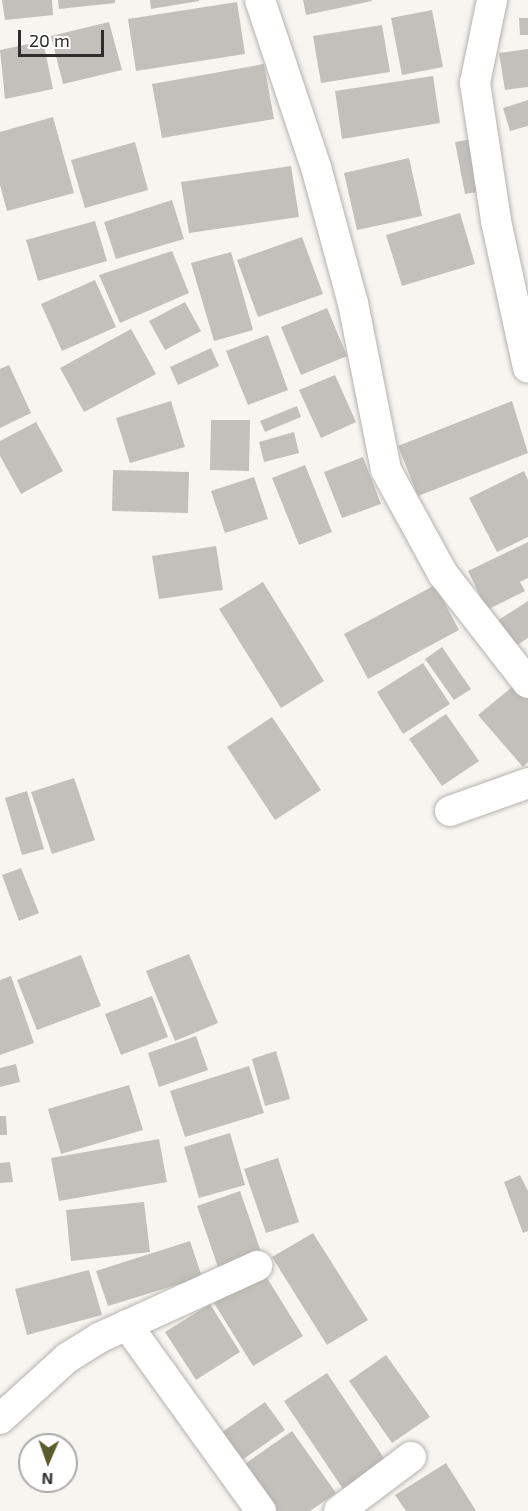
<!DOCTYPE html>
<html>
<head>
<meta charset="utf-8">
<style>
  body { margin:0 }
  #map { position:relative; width:528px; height:1511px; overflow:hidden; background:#f7f5f0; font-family:"Exo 2",sans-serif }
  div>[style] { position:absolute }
  .building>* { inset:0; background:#c2c0bb }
  .roads { filter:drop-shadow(0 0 2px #b4b3ae) drop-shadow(0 0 2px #b4b3ae) }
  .minor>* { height:30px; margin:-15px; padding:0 15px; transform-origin:15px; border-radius:15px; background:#fff }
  span { translate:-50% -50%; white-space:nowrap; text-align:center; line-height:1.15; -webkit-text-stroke:5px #fff; paint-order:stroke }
  .north { position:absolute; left:18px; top:1433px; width:60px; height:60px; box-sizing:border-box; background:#fff; border:2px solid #ababaa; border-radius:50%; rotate:182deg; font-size:16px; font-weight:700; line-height:24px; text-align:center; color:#2e2d2b }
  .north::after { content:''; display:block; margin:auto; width:21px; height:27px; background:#595c2a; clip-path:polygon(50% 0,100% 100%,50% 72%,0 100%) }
  .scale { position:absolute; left:18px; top:30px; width:86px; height:27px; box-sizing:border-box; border:3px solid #2e2d2b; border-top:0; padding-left:8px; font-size:18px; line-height:21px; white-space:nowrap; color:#2e2d2b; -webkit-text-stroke:4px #fff; paint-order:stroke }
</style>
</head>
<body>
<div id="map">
  <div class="building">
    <div style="clip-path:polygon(2px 0,52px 0,53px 15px,5px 20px)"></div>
    <div style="clip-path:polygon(58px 0,115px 0,115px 3px,59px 9px)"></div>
    <div style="clip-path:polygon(150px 0,199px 0,199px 1px,151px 9px)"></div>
    <div style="clip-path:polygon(303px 0,371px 0,372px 1px,306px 15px)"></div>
    <div style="clip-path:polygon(237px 2px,245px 54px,136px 71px,128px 19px)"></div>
    <div style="clip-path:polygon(432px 10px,443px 67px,402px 75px,391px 18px)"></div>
    <div style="clip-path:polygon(519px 18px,528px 18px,528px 35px,520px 35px)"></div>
    <div style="clip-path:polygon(109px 22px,122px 70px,63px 84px,51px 36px)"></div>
    <div style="clip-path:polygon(382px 25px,390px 72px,321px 83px,313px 36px)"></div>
    <div style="clip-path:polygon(43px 41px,53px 89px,5px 99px,0 50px)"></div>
    <div style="clip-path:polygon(528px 49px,528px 87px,505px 90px,499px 53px)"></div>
    <div style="clip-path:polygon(264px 64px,274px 119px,162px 138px,152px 84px)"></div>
    <div style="clip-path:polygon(433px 76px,440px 123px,342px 139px,335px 91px)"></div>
    <div style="clip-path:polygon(528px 100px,528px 126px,510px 131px,503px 108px)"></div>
    <div style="clip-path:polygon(53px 117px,74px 193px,7px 211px,0 185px,0 132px)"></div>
    <div style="clip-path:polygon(478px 138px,488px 190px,465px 194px,455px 142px)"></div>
    <div style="clip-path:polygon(135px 142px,148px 190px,85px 208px,71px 160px)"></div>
    <div style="clip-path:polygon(409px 158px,422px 216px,357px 230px,344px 173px)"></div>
    <div style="clip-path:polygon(291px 166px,299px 217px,189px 233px,181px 182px)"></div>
    <div style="clip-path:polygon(172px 200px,184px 239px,116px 259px,104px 222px)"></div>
    <div style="clip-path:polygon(460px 213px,475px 264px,402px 286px,386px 235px)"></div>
    <div style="clip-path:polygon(95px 221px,107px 261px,38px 281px,26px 240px)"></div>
    <div style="clip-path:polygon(302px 237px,323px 294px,258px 317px,237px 260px)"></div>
    <div style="clip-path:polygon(172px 251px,189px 293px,120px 323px,99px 275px)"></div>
    <div style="clip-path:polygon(231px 252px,253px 330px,214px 341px,191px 263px)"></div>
    <div style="clip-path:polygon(95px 280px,116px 327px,62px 351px,41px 304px)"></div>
    <div style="clip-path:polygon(185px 302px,201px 331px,165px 350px,149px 321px)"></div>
    <div style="clip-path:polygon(327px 308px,347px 356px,301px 375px,281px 327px)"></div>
    <div style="clip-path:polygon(131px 329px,156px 374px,84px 412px,60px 368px)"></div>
    <div style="clip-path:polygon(268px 335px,288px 390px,248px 405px,226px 351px)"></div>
    <div style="clip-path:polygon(211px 348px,219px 366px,178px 385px,170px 367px)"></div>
    <div style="clip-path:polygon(9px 365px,31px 413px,0 428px,0 369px)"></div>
    <div style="clip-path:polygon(335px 375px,356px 422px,321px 438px,299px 390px)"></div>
    <div style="clip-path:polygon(171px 401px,185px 447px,130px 463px,116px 418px)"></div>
    <div style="clip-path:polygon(512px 401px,528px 453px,418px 496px,398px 446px)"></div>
    <div style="clip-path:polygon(297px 406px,301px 417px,265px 432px,260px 421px)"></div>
    <div style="clip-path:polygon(211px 420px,250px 420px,249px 471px,210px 470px)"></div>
    <div style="clip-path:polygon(36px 422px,63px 471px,21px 494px,0 456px,0 441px)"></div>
    <div style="clip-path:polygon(294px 432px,299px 453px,264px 462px,259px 442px)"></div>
    <div style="clip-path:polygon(363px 457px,381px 504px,342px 518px,324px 472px)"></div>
    <div style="clip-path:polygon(305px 465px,332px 532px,299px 545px,272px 478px)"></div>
    <div style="clip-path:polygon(113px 470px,189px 472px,188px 513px,112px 511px)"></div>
    <div style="clip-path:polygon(524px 471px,528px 480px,528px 537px,497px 552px,469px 498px)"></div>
    <div style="clip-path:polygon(254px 477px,268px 519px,225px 533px,211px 491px)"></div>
    <div style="clip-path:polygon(528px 542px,528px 578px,520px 582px,525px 591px,487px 610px,468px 571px)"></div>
    <div style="clip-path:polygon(216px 546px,223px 590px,159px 599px,152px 556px)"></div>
    <div style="clip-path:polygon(263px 582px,324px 681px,281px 708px,219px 609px)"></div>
    <div style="clip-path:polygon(435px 585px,459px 630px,368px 679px,344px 634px)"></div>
    <div style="clip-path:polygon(528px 601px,528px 638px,514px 647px,497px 621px)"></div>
    <div style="clip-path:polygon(442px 647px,471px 689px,454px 700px,425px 659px)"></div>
    <div style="clip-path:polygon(423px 663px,450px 704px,403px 734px,377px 692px)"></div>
    <div style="clip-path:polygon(517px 683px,528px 696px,528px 762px,523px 767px,478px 715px)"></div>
    <div style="clip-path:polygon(446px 714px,479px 761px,442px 786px,409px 739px)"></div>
    <div style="clip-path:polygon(272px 717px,321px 790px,275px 820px,227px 747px)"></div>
    <div style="clip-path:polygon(74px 778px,95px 840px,52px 854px,31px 792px)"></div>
    <div style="clip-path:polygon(27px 791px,44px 849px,22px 855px,5px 798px)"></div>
    <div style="clip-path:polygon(21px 868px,39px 913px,19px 921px,2px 875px)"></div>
    <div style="clip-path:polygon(189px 954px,218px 1023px,175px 1041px,146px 971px)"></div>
    <div style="clip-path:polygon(81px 955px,101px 1006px,37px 1030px,17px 980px)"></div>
    <div style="clip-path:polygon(11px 976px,34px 1043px,0 1055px,0 980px)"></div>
    <div style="clip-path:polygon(152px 996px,168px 1037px,121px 1055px,105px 1014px)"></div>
    <div style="clip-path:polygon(196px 1036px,208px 1070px,159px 1087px,148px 1053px)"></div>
    <div style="clip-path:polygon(276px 1051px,290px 1099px,265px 1106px,252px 1059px)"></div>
    <div style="clip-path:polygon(16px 1064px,20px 1082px,0 1087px,0 1068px)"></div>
    <div style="clip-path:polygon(249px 1066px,264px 1113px,185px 1137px,170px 1091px)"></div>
    <div style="clip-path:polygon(129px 1085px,143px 1130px,61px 1154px,48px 1109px)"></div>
    <div style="clip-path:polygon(0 1116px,6px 1116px,7px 1135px,0 1135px)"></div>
    <div style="clip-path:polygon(230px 1133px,245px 1185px,199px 1198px,184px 1147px)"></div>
    <div style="clip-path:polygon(159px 1139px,167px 1182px,59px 1201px,51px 1158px)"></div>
    <div style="clip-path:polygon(278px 1158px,299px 1222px,266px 1233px,244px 1169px)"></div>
    <div style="clip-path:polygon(10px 1162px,13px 1182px,0 1183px,0 1163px)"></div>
    <div style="clip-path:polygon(520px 1175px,528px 1191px,528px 1231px,523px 1233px,504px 1182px)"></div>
    <div style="clip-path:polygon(240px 1191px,261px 1252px,218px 1267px,197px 1206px)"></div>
    <div style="clip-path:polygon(144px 1202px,150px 1252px,71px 1261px,66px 1210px)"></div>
    <div style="clip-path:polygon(313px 1233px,368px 1320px,327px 1345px,272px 1257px)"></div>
    <div style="clip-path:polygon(190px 1241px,202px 1277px,108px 1306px,96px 1271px)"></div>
    <div style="clip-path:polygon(89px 1270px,102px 1315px,27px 1335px,15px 1289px)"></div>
    <div style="clip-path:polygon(264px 1273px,303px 1336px,253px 1366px,214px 1303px)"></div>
    <div style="clip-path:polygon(210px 1304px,240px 1352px,196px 1380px,165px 1332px)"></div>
    <div style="clip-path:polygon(386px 1355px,430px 1417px,392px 1443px,349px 1381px)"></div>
    <div style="clip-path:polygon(327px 1373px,386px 1461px,343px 1489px,284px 1401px)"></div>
    <div style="clip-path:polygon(265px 1402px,285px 1430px,242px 1460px,222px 1432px)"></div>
    <div style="clip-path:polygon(292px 1431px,336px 1493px,310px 1511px,274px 1511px,242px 1466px)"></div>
    <div style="clip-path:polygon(446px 1463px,476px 1511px,406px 1511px,395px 1495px)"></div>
  </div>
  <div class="roads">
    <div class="minor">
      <div style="left:260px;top:0;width:176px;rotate:71.5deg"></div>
      <div style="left:316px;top:167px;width:141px;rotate:74.8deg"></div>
      <div style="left:353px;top:303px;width:170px;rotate:78.8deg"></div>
      <div style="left:386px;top:470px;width:119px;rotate:61.3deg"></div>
      <div style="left:443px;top:574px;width:138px;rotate:52.1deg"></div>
      <div style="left:492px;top:0;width:85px;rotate:101.6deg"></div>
      <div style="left:475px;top:83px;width:140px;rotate:81.3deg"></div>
      <div style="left:496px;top:221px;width:150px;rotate:77.7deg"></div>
      <div style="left:450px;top:811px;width:83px;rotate:-19.7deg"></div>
      <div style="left:127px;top:1325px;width:229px;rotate:54.2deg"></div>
      <div style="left:0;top:1419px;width:91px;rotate:-42.3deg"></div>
      <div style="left:67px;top:1358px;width:38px;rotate:-32deg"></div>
      <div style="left:99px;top:1338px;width:174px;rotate:-24.5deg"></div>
      <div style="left:339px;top:1511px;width:90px;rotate:-36.9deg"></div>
    </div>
  </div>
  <div class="north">N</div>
  <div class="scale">20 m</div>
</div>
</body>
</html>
